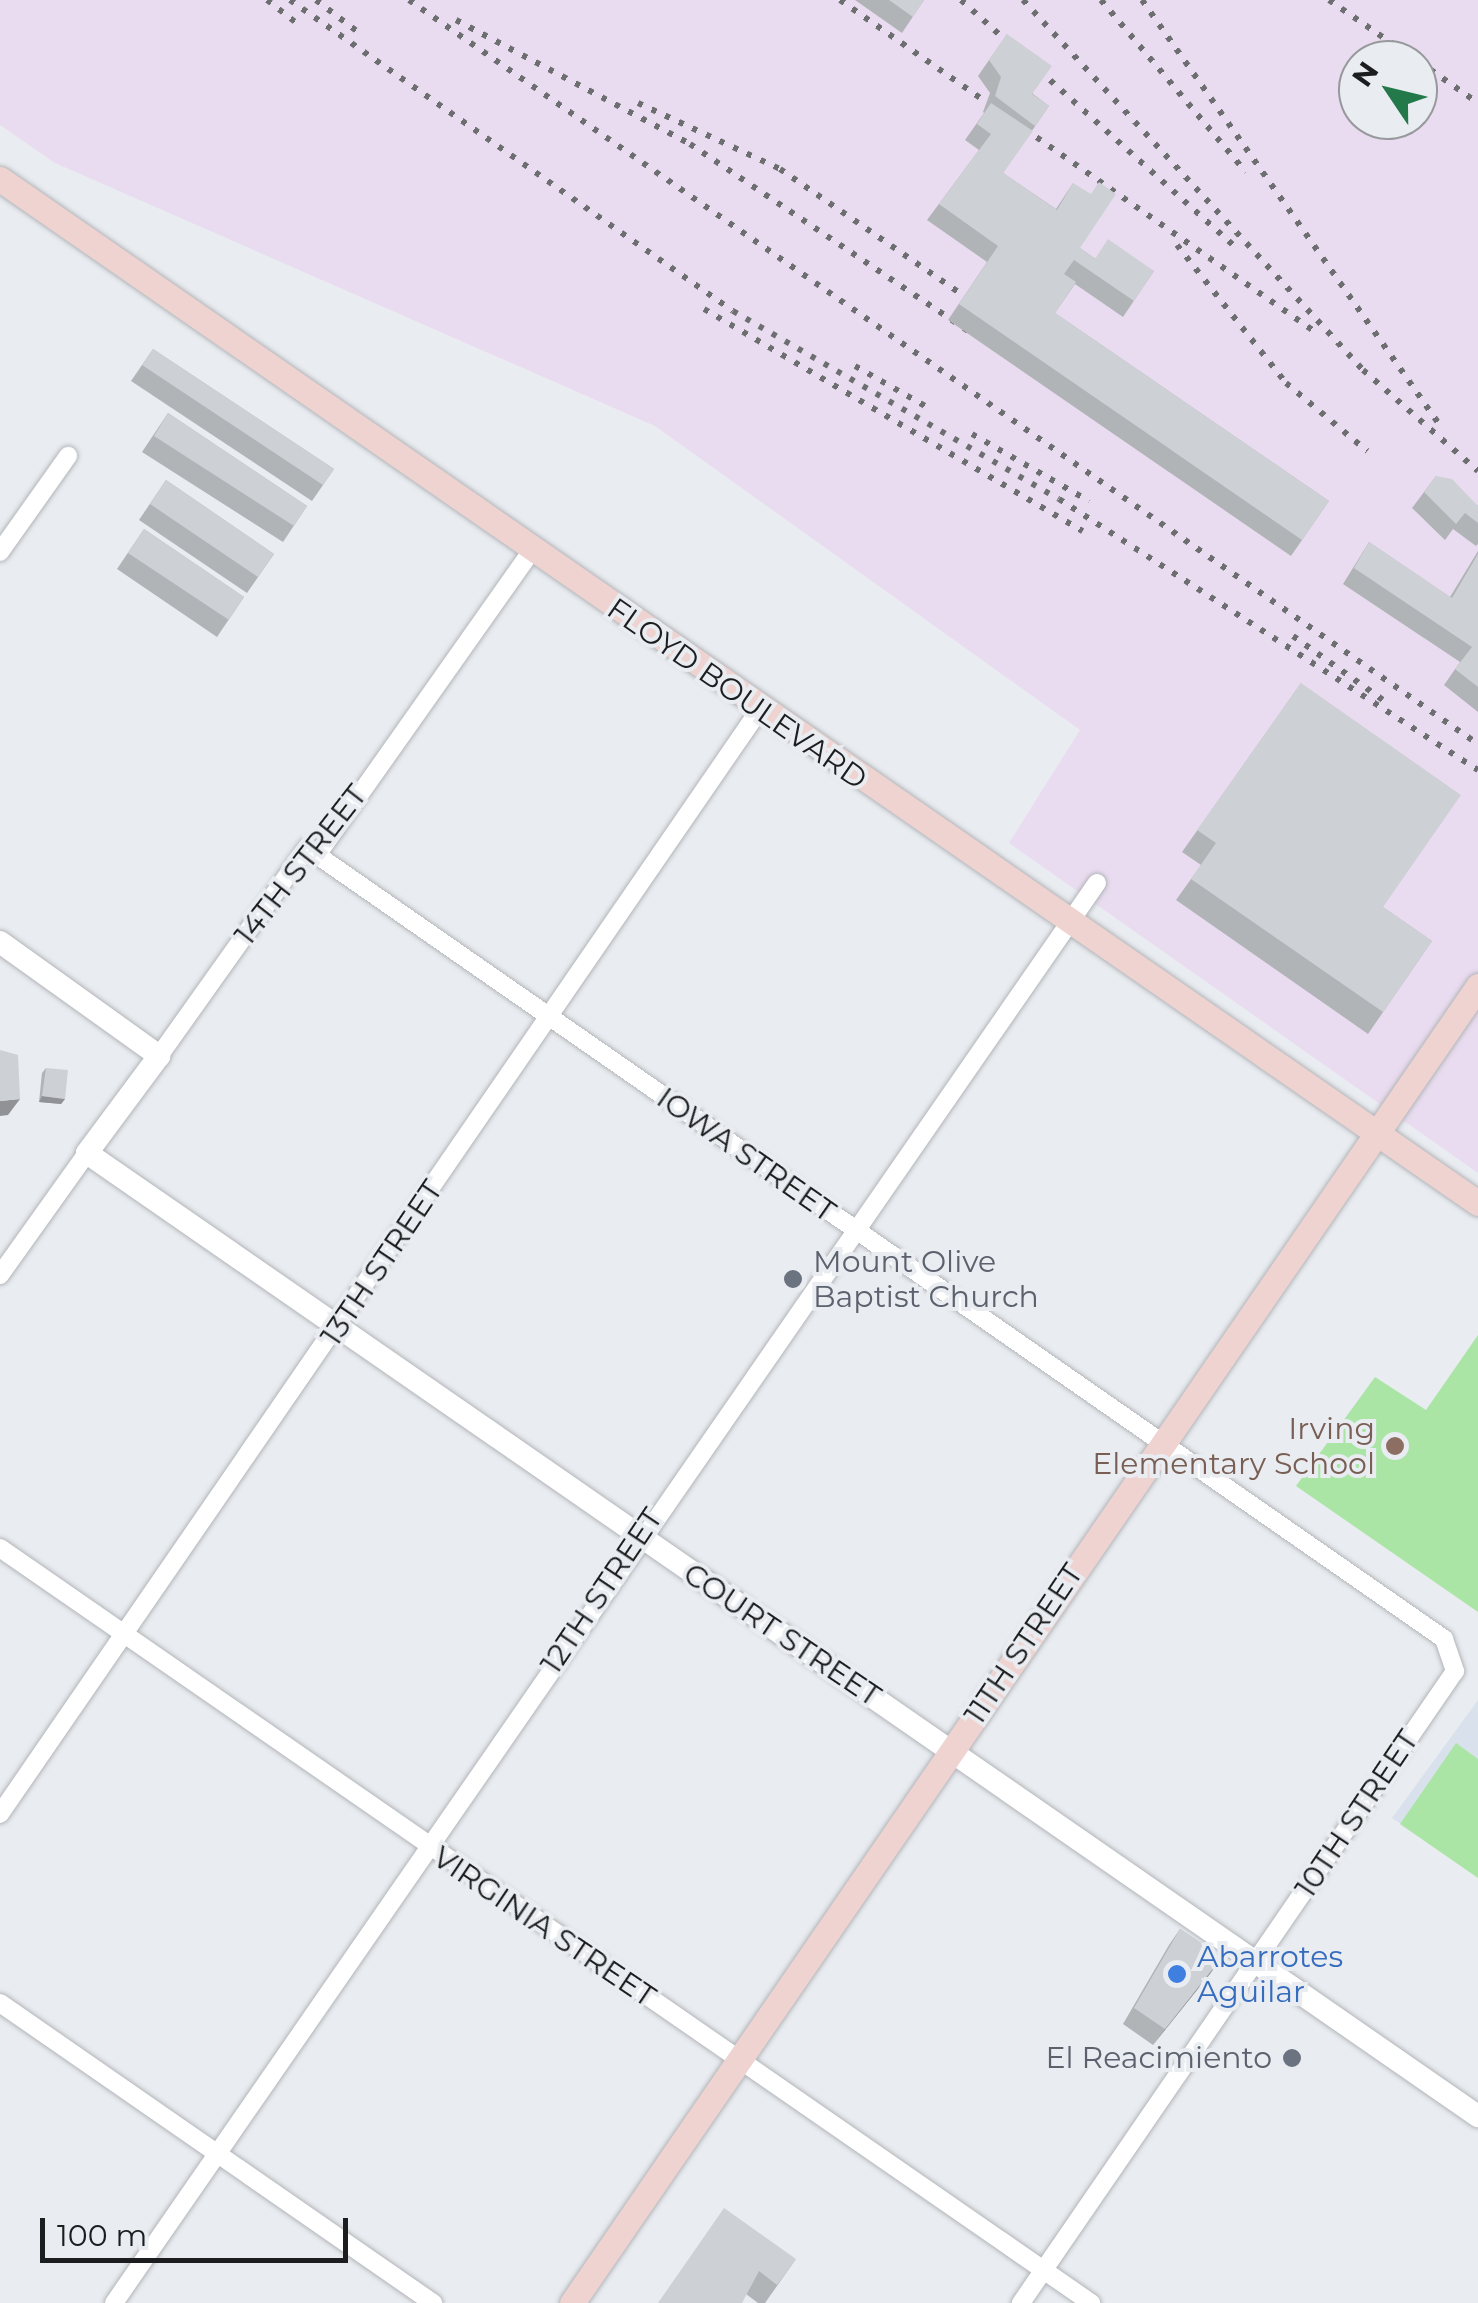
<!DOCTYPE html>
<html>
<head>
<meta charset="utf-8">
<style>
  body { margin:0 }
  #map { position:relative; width:1478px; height:2303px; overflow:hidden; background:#e9ecf0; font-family:Montserrat,sans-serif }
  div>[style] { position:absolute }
  .industrial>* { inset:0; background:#eadcf0 }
  .built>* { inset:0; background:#d9e2ec }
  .green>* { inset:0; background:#aae5a6 }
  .roads { filter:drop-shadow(0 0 2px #b2b5b9) drop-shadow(0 0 2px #b2b5b9) }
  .minor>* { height:18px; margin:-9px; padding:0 9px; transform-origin:9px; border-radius:9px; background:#fff }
  .tertiary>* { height:22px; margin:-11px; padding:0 11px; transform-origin:11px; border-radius:11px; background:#fff }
  .secondary>* { height:25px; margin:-12.5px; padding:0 12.5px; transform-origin:12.5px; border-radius:12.5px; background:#eed3d0 }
  .rail>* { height:6px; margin-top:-3px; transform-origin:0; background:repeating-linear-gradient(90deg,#6c6e70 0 5px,transparent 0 15px) }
  .wall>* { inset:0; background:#b0b4b7 }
  .shaded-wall>* { inset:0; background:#909295 }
  .building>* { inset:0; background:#cdd1d5 }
  .dots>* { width:28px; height:28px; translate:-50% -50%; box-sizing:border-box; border:5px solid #e9ecf0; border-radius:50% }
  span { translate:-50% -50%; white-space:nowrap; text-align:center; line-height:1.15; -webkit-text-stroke:8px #e9ecf0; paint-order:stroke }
  .street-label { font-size:30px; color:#1c1d1e }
  .worship-label { font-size:30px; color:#5b616d }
  .left { translate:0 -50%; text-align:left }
  .right { translate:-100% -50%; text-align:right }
  .education-label { font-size:30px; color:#785e54 }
  .shop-label { font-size:30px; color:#366cbe }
  .north { position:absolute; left:1338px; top:40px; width:100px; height:100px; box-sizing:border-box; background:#e9ecf0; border:2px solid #97999c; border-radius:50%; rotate:305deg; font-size:28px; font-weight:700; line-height:40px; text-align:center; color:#1c1d1e }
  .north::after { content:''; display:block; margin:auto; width:35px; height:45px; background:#24794b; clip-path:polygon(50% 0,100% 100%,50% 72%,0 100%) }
  .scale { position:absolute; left:40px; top:2218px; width:308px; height:45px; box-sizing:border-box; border:5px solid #1c1d1e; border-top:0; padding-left:12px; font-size:30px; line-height:35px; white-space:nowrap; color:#1c1d1e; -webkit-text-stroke:8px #e9ecf0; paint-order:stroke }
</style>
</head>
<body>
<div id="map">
  <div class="industrial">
    <div style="clip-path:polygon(evenodd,0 0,1478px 0,1478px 1173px,1009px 843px,1080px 730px,655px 426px,55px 163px,0 125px,0 0,1358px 60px,1418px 60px,1418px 120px,1358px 120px,1358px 60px)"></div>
  </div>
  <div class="built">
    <div style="clip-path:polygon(1478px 1700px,1478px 1876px,1392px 1818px)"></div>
  </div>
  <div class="green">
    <div style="clip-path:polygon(1478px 1335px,1478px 1612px,1296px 1486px,1375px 1377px,1426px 1410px)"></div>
    <div style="clip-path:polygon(1456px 1743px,1478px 1759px,1478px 1878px,1400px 1824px)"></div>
  </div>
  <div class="roads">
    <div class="minor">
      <div style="left:0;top:552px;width:118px;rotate:-54.7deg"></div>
      <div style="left:317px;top:855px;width:1373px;rotate:34.82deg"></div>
      <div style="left:1444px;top:1639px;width:34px;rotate:71deg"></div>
      <div style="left:1455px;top:1671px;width:767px;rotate:124.48deg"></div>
      <div style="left:159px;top:1056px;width:255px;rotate:-54.6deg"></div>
      <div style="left:307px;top:848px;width:12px;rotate:35deg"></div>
      <div style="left:317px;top:855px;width:371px;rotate:-54.8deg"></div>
      <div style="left:0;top:1275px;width:150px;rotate:-54.5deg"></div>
      <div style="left:0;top:1548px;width:1327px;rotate:34.68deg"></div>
      <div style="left:0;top:1814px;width:1341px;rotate:-55.48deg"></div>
      <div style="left:0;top:2003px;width:527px;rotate:34.72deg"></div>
      <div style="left:114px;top:2303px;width:1727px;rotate:-55.31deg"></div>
    </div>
    <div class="tertiary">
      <div style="left:0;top:942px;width:196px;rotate:35.6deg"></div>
      <div style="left:159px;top:1056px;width:121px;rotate:126.6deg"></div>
      <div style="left:87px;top:1153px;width:1692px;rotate:34.7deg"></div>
    </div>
    <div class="secondary">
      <div style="left:0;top:179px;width:1798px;rotate:34.72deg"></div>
      <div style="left:572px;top:2303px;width:1599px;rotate:-55.47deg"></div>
    </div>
  </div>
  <div class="rail">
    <div style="left:267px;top:0;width:39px;rotate:38deg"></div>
    <div style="left:290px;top:0;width:541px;rotate:35.07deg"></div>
    <div style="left:733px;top:311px;width:376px;rotate:30deg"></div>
    <div style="left:1059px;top:499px;width:499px;rotate:32.9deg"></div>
    <div style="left:316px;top:0;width:53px;rotate:37.3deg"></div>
    <div style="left:409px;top:0;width:1302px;rotate:34.84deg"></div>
    <div style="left:840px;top:0;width:578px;rotate:34.93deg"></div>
    <div style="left:961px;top:0;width:374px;rotate:42deg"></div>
    <div style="left:1023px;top:0;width:502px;rotate:47.42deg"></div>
    <div style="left:1363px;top:370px;width:153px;rotate:41.3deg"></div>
    <div style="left:1101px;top:0;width:225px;rotate:49.9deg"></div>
    <div style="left:1142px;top:0;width:518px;rotate:54.99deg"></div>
    <div style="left:1329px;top:0;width:106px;rotate:34.6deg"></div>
    <div style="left:456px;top:20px;width:265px;rotate:27.9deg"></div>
    <div style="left:690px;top:144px;width:341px;rotate:33.9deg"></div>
    <div style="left:1418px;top:61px;width:73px;rotate:35deg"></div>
    <div style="left:638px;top:103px;width:157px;rotate:24.9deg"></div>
    <div style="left:780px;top:169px;width:254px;rotate:34.6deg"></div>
    <div style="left:1177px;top:245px;width:176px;rotate:51.7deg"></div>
    <div style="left:1286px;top:383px;width:106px;rotate:40deg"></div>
    <div style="left:704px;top:309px;width:439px;rotate:30.4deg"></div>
    <div style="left:855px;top:366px;width:81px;rotate:29.7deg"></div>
    <div style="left:972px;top:434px;width:135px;rotate:29.8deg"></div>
    <div style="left:1293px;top:636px;width:110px;rotate:35.4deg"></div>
  </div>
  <div class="wall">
    <div style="clip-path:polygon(855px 0,924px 0,902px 33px)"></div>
    <div style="clip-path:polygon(1007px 34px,1033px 94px,1049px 106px,1003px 173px,1056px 209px,1073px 183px,1080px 248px,1094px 258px,1154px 271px,1123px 317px,1075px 284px,1055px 313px,1329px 501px,1291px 556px,948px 320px,987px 262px,927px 220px,979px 150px,965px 140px,984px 113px,983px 112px,990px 93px,978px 76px)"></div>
    <div style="clip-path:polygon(153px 349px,334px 469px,312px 501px,131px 381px)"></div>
    <div style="clip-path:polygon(168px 413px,307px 506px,283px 542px,142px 452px)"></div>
    <div style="clip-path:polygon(1436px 476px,1478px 506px,1478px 544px,1476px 546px,1453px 529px,1445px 540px,1412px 508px)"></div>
    <div style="clip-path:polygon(166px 480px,274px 554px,247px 593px,139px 520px)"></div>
    <div style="clip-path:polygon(144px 529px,244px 597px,217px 637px,117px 569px)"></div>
    <div style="clip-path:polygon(1369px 542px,1450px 597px,1478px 551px,1478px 712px,1444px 685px,1460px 662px,1343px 584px)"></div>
    <div style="clip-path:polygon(1301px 683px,1383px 907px,1432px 941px,1368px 1034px,1176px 900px,1201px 865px,1182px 852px)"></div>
    <div style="clip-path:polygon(46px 1068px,65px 1099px,61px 1104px,39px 1102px,42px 1073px)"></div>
    <div style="clip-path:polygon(1180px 1929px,1222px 1957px,1153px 2045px,1123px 2024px,1169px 1945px)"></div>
    <div style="clip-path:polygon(796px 2259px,765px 2303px,758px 2303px,746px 2294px,658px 2303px)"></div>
  </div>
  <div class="shaded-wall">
    <div style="clip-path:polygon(42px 1096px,65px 1099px,61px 1104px,39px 1102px)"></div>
    <div style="clip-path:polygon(20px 1099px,8px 1115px,0 1116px,0 1101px)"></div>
    <div style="clip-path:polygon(1222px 1957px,1210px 1974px,1153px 2045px,1165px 2029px)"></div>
  </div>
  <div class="building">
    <div style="clip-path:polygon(889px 0,924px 0,913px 17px)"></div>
    <div style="clip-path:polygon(1007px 34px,1052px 66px,1032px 94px,1049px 106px,1035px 126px,995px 96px,1001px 77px,989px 60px)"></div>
    <div style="clip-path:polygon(991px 103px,1033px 131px,1003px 173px,1057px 210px,1073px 183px,1091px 194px,1099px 182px,1116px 194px,1080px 248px,1095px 259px,1108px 239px,1154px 271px,1134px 301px,1074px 260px,1064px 274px,1076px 282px,1055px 313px,1329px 501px,1302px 540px,959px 304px,998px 246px,939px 204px,991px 134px,977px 124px)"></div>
    <div style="clip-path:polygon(153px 349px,334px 469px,323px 485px,142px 365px)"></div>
    <div style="clip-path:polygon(168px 413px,307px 506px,294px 526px,154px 436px)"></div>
    <div style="clip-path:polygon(1436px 476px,1452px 479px,1478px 506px,1478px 523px,1465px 513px,1456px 524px,1424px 492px)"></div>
    <div style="clip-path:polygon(166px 480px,274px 554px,258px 577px,150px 504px)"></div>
    <div style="clip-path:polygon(144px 529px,244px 597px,229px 620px,128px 553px)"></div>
    <div style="clip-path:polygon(1369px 542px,1452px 598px,1478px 554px,1478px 687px,1455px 669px,1472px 647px,1354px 568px)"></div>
    <div style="clip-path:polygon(1301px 683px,1461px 795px,1383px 907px,1432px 941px,1383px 1012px,1191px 879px,1216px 843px,1197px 830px)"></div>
    <div style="clip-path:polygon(0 1050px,18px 1055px,20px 1099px,0 1101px)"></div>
    <div style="clip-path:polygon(46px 1068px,68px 1070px,65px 1099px,42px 1096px)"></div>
    <div style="clip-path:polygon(1180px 1929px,1222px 1957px,1165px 2029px,1134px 2008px)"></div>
    <div style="clip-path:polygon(724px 2208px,796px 2259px,777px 2285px,759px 2271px,742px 2303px,658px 2303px)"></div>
  </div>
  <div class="dots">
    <div style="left:793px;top:1279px;background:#6b7280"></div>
    <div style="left:1395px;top:1446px;background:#8d6e63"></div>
    <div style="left:1177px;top:1974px;background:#3f7fe0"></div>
    <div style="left:1292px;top:2058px;background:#6b7280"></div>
  </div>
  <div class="street-label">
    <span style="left:737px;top:694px;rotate:35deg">FLOYD BOULEVARD</span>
    <span style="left:301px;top:865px;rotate:-52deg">14TH STREET</span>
    <span style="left:746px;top:1155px;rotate:35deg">IOWA STREET</span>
    <span style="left:382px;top:1263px;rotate:-56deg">13TH STREET</span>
    <span style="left:602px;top:1591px;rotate:-56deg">12TH STREET</span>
    <span style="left:782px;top:1635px;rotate:34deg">COURT STREET</span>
    <span style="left:1024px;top:1644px;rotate:-56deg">11TH STREET</span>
    <span style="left:1357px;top:1814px;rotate:-56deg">10TH STREET</span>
    <span style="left:544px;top:1927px;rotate:34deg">VIRGINIA STREET</span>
  </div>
  <div class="worship-label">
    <span class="left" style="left:813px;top:1279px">Mount Olive<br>Baptist Church</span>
    <span class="right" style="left:1272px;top:2058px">El Reacimiento</span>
  </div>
  <div class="education-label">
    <span class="right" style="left:1375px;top:1446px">Irving<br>Elementary School</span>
  </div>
  <div class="shop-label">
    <span class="left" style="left:1197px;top:1974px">Abarrotes<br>Aguilar</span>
  </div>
  <div class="north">N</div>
  <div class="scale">100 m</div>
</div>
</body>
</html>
